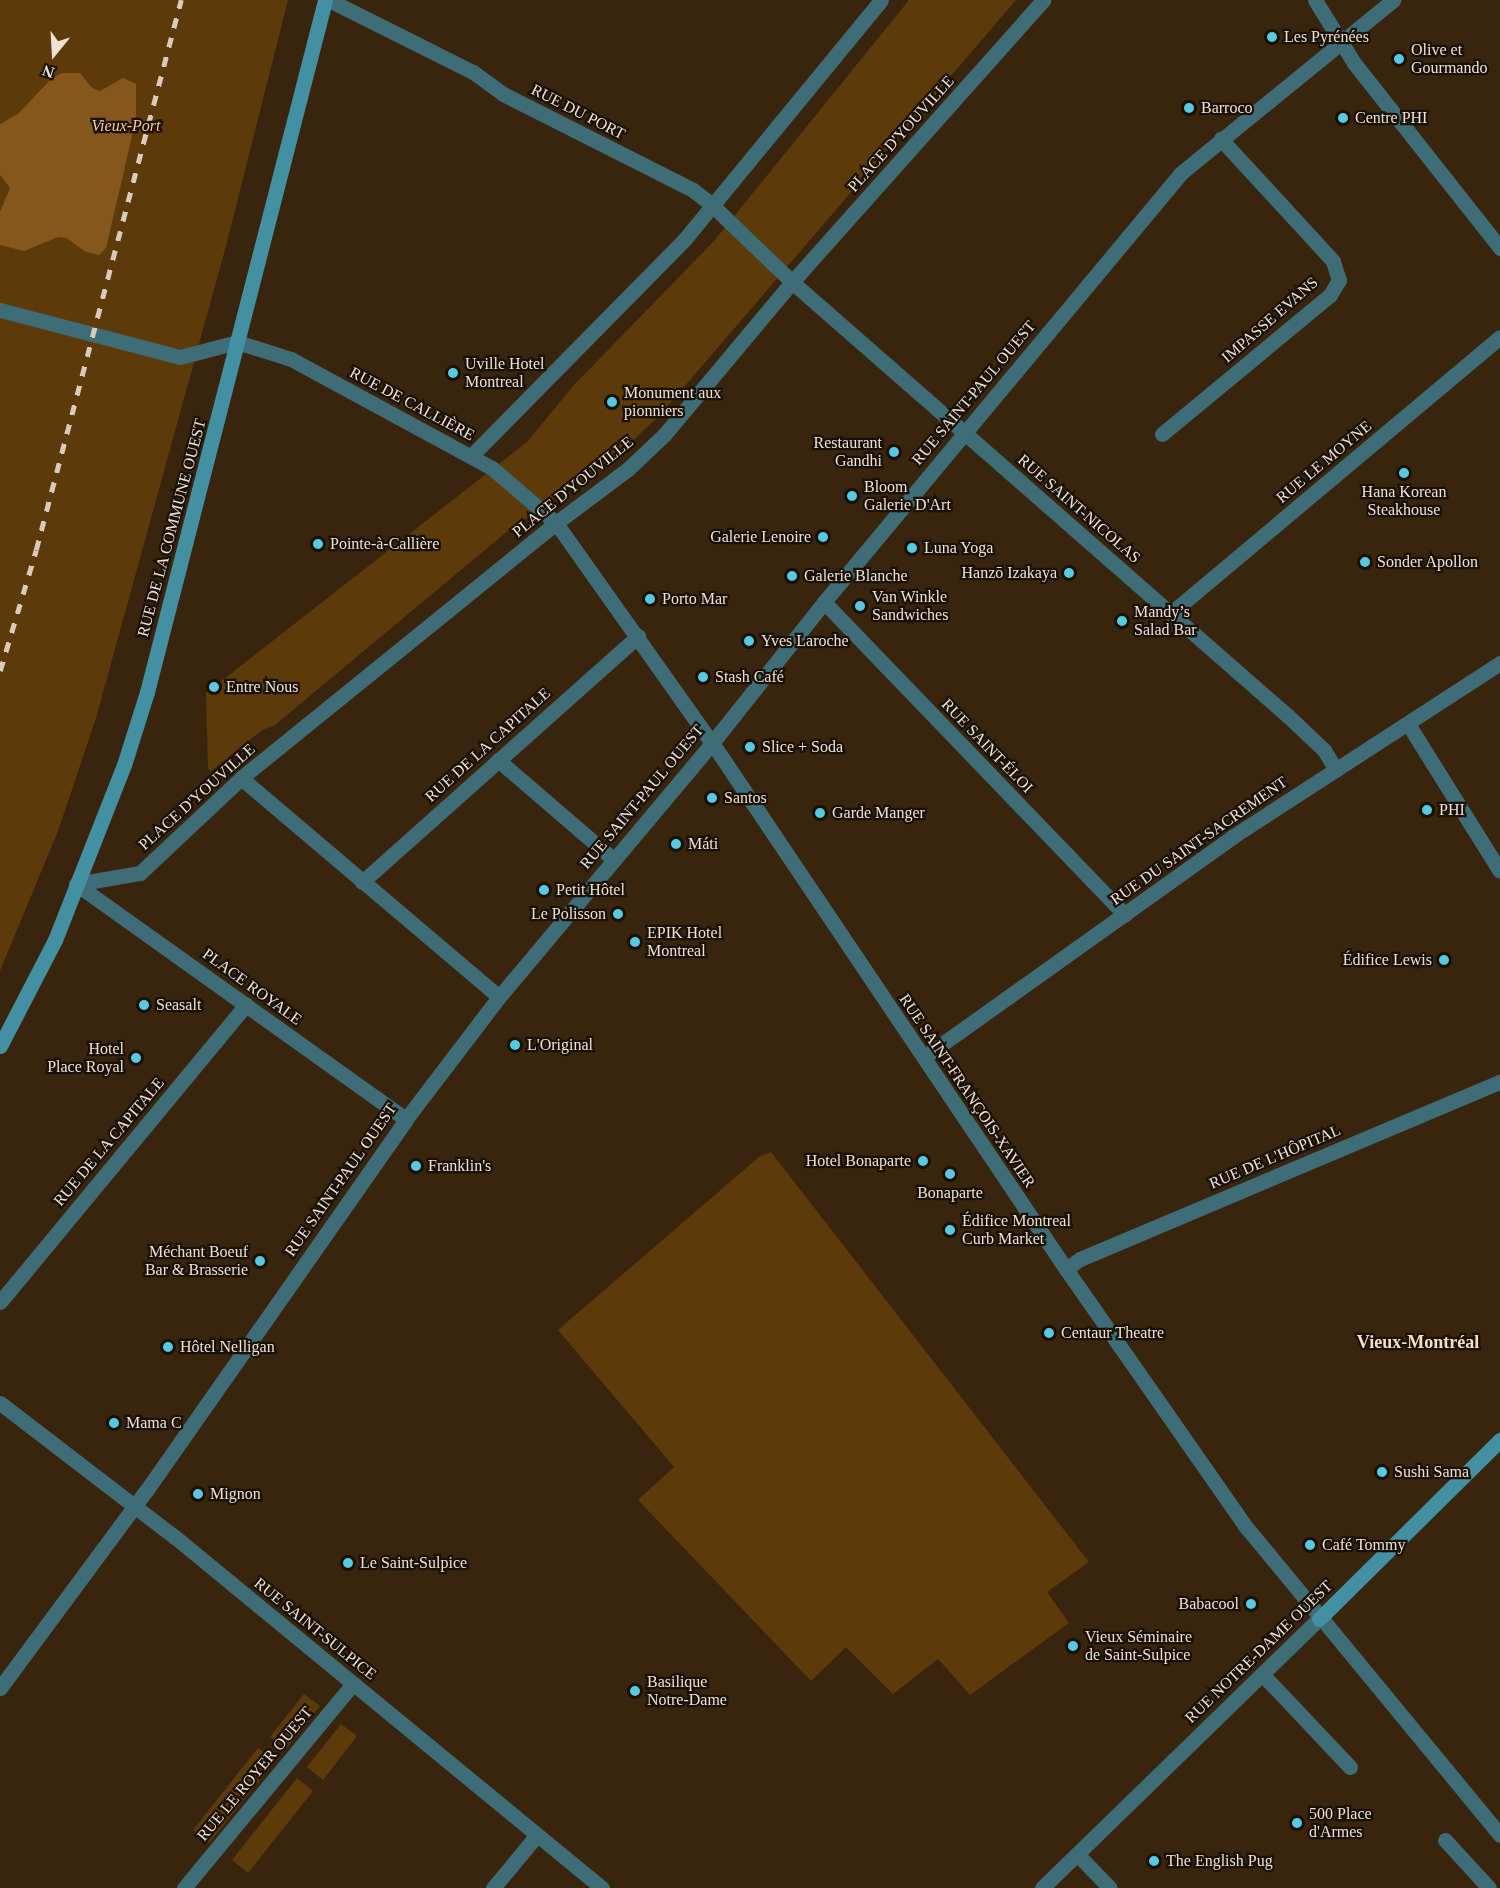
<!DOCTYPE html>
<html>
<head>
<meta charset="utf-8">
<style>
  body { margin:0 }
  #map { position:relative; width:1500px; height:1888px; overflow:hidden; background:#39250e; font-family:Georgia,serif }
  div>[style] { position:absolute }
  .green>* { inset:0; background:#5d3a0a }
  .forest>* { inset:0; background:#86571d }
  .lane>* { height:15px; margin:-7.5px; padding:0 7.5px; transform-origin:7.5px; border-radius:7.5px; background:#3e6c77 }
  .street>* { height:15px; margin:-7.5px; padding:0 7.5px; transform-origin:7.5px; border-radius:7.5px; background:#3e6c77 }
  .secondary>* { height:15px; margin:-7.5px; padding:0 7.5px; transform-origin:7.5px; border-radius:7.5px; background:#4290a2 }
  .rail>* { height:4.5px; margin-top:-2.25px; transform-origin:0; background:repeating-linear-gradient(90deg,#d8cabc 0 10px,transparent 0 20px) }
  .dots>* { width:16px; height:16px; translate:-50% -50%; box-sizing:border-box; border:3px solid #191007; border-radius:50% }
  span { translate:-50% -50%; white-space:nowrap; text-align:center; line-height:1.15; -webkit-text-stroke:4.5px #191007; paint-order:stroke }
  .poi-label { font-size:16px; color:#efe2d5 }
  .left { translate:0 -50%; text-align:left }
  .right { translate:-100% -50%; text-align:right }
  .street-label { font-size:16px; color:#efe2d5 }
  .park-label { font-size:16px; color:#fcc994; font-style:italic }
  .neighbourhood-label { font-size:18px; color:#f6dcc1; font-weight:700 }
  .north { position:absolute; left:24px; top:24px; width:60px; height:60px; -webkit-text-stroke:4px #191007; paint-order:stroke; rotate:198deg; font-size:16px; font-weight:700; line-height:24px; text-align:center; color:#efe2d5 }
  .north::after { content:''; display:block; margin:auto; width:21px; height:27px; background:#efe2d5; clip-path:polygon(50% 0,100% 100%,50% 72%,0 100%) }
</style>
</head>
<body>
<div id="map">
  <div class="green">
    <div style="clip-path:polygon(0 0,288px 0,226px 246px,96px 718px,58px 831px,0 971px)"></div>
    <div style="clip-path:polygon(909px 0,1016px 0,659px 416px,624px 449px,509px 530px,275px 725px,262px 730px,211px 771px,208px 769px,206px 693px,527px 442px,574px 385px,714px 241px)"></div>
    <div style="clip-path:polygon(771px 1152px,1089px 1562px,1047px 1592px,1069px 1623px,970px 1695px,938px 1659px,893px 1694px,846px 1647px,811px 1681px,638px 1500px,674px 1467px,558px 1330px,759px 1157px)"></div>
    <div style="clip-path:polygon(304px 1694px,320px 1706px,286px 1749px,270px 1737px)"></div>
    <div style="clip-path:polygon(341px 1724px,357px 1736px,323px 1780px,307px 1767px)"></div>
    <div style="clip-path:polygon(258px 1748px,275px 1761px,209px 1843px,193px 1830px)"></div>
    <div style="clip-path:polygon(297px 1778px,313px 1791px,248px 1873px,232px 1860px)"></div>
  </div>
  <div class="forest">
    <div style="clip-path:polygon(62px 73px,80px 73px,92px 88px,100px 91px,123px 78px,136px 84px,136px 119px,106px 248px,99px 255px,84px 251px,67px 238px,58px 237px,24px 251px,0 245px,0 212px,10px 188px,0 175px,0 124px,18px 114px,51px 79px)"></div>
  </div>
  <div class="lane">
    <div style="left:0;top:310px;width:186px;rotate:14.6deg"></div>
    <div style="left:180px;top:357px;width:59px;rotate:-14.7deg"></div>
    <div style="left:1162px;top:434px;width:218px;rotate:-39.6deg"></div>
    <div style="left:1330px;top:295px;width:17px;rotate:-59deg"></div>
    <div style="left:1339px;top:280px;width:20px;rotate:-108deg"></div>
    <div style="left:1333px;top:261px;width:166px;rotate:-132.6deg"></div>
    <div style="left:824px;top:602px;width:434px;rotate:46.1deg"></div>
    <div style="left:498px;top:760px;width:152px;rotate:40.7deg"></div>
    <div style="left:362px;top:882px;width:370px;rotate:-41.7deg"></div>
    <div style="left:0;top:1302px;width:386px;rotate:-50.4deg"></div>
    <div style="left:1262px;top:1674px;width:128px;rotate:46.6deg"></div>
    <div style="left:1445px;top:1840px;width:65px;rotate:47.5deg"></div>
  </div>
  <div class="street">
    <div style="left:329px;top:0;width:161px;rotate:26.6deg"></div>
    <div style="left:473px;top:72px;width:37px;rotate:36deg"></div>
    <div style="left:503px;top:94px;width:213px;rotate:26.8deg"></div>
    <div style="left:693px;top:190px;width:24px;rotate:38deg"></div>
    <div style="left:712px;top:205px;width:111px;rotate:43.9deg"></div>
    <div style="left:792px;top:282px;width:659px;rotate:41.19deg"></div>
    <div style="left:1288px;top:716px;width:50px;rotate:43.4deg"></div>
    <div style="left:1324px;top:750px;width:23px;rotate:59deg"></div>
    <div style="left:1315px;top:0;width:74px;rotate:58.2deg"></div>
    <div style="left:1354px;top:63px;width:236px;rotate:51.7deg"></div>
    <div style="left:237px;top:342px;width:57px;rotate:17.5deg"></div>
    <div style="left:291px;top:359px;width:229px;rotate:28.5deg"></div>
    <div style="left:492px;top:468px;width:84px;rotate:40.7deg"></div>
    <div style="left:556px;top:523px;width:289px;rotate:54.7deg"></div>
    <div style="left:723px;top:759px;width:615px;rotate:56.08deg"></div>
    <div style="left:1066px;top:1269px;width:316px;rotate:55.1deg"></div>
    <div style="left:1247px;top:1528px;width:398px;rotate:50.5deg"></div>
    <div style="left:471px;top:456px;width:303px;rotate:-45.4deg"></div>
    <div style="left:684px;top:240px;width:310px;rotate:-50.6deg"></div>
    <div style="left:1171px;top:613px;width:429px;rotate:-40deg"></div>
    <div style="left:1408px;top:724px;width:173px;rotate:58deg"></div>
    <div style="left:241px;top:778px;width:338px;rotate:40.3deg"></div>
    <div style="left:76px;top:884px;width:65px;rotate:-9.8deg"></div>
    <div style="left:140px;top:873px;width:139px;rotate:-43.2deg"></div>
    <div style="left:241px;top:778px;width:405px;rotate:-39deg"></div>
    <div style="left:556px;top:523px;width:90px;rotate:-36.9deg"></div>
    <div style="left:628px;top:469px;width:50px;rotate:-43.4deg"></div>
    <div style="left:664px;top:435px;width:199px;rotate:-50.1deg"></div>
    <div style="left:792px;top:282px;width:378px;rotate:-48.3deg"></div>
    <div style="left:76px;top:884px;width:405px;rotate:35.5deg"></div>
    <div style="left:924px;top:1057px;width:379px;rotate:-35.5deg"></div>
    <div style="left:1232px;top:837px;width:320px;rotate:-33deg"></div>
    <div style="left:1066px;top:1269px;width:17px;rotate:-36deg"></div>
    <div style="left:1080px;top:1259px;width:456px;rotate:-22.9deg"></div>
    <div style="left:0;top:1403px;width:228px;rotate:37.5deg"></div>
    <div style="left:181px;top:1542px;width:545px;rotate:39.42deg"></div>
    <div style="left:0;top:1688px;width:245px;rotate:-53.5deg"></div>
    <div style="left:146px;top:1491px;width:454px;rotate:-55deg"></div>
    <div style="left:406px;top:1119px;width:153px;rotate:-52.7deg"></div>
    <div style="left:499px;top:997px;width:331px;rotate:-50deg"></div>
    <div style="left:712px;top:743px;width:180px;rotate:-51.5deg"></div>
    <div style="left:824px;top:602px;width:558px;rotate:-50.23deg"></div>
    <div style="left:1181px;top:173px;width:274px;rotate:-39.2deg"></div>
    <div style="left:1077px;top:1854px;width:47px;rotate:45.9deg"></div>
    <div style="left:184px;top:1888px;width:265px;rotate:-50.4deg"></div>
    <div style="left:493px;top:1888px;width:69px;rotate:-50.3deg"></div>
    <div style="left:1042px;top:1888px;width:386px;rotate:-44.2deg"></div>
  </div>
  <div class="secondary">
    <div style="left:0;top:1046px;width:119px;rotate:-62.6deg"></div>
    <div style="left:55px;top:940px;width:188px;rotate:-68.5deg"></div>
    <div style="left:124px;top:765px;width:77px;rotate:-72.5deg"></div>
    <div style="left:147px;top:692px;width:715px;rotate:-75.57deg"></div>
    <div style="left:1319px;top:1619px;width:255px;rotate:-44.7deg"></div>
  </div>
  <div class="rail">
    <div style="left:0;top:671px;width:126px;rotate:-73.4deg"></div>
    <div style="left:36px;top:550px;width:569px;rotate:-75.23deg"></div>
  </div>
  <div class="dots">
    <div style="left:1272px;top:37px;background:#57c9e2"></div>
    <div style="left:1399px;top:59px;background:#57c9e2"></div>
    <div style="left:1189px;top:108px;background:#57c9e2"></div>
    <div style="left:1343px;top:118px;background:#57c9e2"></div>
    <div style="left:453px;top:373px;background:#57c9e2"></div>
    <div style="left:612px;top:402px;background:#57c9e2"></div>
    <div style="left:894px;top:452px;background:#57c9e2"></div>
    <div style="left:1404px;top:473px;background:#57c9e2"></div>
    <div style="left:852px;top:496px;background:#57c9e2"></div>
    <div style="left:823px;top:537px;background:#57c9e2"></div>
    <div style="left:318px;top:544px;background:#57c9e2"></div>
    <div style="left:912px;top:548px;background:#57c9e2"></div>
    <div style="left:1365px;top:562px;background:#57c9e2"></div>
    <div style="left:1069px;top:573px;background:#57c9e2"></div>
    <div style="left:792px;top:576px;background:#57c9e2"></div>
    <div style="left:650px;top:599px;background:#57c9e2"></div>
    <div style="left:860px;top:606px;background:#57c9e2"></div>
    <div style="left:1122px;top:621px;background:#57c9e2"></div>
    <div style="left:749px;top:641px;background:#57c9e2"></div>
    <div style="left:703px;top:677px;background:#57c9e2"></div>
    <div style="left:214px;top:687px;background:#57c9e2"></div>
    <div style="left:750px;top:747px;background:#57c9e2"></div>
    <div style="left:712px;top:798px;background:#57c9e2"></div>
    <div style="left:1427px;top:810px;background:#57c9e2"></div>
    <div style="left:820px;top:813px;background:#57c9e2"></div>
    <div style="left:676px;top:844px;background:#57c9e2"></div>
    <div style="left:544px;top:890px;background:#57c9e2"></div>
    <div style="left:618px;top:914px;background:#57c9e2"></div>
    <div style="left:635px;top:942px;background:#57c9e2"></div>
    <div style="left:1444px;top:960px;background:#57c9e2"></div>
    <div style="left:144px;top:1005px;background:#57c9e2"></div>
    <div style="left:515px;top:1045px;background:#57c9e2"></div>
    <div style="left:136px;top:1058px;background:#57c9e2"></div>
    <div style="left:923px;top:1161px;background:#57c9e2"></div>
    <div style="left:416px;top:1166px;background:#57c9e2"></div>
    <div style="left:950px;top:1174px;background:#57c9e2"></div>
    <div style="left:950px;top:1230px;background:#57c9e2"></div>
    <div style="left:260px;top:1261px;background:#57c9e2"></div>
    <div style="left:1049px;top:1333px;background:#57c9e2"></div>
    <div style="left:168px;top:1347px;background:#57c9e2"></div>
    <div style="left:114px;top:1423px;background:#57c9e2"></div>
    <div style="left:1382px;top:1472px;background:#57c9e2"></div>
    <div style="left:198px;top:1494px;background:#57c9e2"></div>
    <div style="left:1310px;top:1545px;background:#57c9e2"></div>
    <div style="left:348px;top:1563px;background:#57c9e2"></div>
    <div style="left:1251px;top:1604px;background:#57c9e2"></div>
    <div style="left:1073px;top:1646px;background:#57c9e2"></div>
    <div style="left:635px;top:1691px;background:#57c9e2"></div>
    <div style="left:1297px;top:1823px;background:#57c9e2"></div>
    <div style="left:1154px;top:1861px;background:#57c9e2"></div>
  </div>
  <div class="poi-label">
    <span class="left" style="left:1284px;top:37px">Les Pyrénées</span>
    <span class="left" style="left:1411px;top:59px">Olive et<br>Gourmando</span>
    <span class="left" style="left:1201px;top:108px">Barroco</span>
    <span class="left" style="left:1355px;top:118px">Centre PHI</span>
    <span class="left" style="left:465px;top:373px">Uville Hotel<br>Montreal</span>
    <span class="left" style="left:624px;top:402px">Monument aux<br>pionniers</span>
    <span class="right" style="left:882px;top:452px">Restaurant<br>Gandhi</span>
    <span class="left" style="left:864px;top:496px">Bloom<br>Galerie D'Art</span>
    <span style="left:1404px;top:501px">Hana Korean<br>Steakhouse</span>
    <span class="right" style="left:811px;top:537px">Galerie Lenoire</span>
    <span class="left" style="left:330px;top:544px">Pointe-à-Callière</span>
    <span class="left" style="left:924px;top:548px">Luna Yoga</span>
    <span class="left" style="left:1377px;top:562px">Sonder Apollon</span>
    <span class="right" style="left:1057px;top:573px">Hanzō Izakaya</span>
    <span class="left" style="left:804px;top:576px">Galerie Blanche</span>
    <span class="left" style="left:872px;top:606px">Van Winkle<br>Sandwiches</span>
    <span class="left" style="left:662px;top:599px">Porto Mar</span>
    <span class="left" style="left:1134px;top:621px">Mandy’s<br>Salad Bar</span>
    <span class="left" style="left:761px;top:641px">Yves Laroche</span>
    <span class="left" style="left:715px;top:677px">Stash Café</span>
    <span class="left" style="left:226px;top:687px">Entre Nous</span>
    <span class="left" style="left:762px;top:747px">Slice + Soda</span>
    <span class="left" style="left:724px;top:798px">Santos</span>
    <span class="left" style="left:1439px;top:810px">PHI</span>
    <span class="left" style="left:832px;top:813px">Garde Manger</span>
    <span class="left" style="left:688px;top:844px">Máti</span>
    <span class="left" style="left:556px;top:890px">Petit Hôtel</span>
    <span class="right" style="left:606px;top:914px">Le Polisson</span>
    <span class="left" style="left:647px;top:942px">EPIK Hotel<br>Montreal</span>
    <span class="right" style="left:1432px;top:960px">Édifice Lewis</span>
    <span class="left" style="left:156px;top:1005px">Seasalt</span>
    <span class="left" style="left:527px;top:1045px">L'Original</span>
    <span class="right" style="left:124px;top:1058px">Hotel<br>Place Royal</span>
    <span class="right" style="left:911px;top:1161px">Hotel Bonaparte</span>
    <span class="left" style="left:428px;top:1166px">Franklin's</span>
    <span style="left:950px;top:1193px">Bonaparte</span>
    <span class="left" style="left:962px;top:1230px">Édifice Montreal<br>Curb Market</span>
    <span class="right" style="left:248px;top:1261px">Méchant Boeuf<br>Bar &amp; Brasserie</span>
    <span class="left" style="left:1061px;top:1333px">Centaur Theatre</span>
    <span class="left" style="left:180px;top:1347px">Hôtel Nelligan</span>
    <span class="left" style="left:126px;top:1423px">Mama C</span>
    <span class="left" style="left:1394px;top:1472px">Sushi Sama</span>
    <span class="left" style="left:210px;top:1494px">Mignon</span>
    <span class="left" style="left:1322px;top:1545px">Café Tommy</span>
    <span class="left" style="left:360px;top:1563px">Le Saint-Sulpice</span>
    <span class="right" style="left:1239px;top:1604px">Babacool</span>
    <span class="left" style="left:1085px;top:1646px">Vieux Séminaire<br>de Saint-Sulpice</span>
    <span class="left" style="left:647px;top:1691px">Basilique<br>Notre-Dame</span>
    <span class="left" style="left:1309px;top:1823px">500 Place<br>d'Armes</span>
    <span class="left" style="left:1166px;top:1861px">The English Pug</span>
  </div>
  <div class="street-label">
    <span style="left:578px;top:112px;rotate:27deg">RUE DU PORT</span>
    <span style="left:901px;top:134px;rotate:-48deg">PLACE D'YOUVILLE</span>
    <span style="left:1270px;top:320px;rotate:-41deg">IMPASSE EVANS</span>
    <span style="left:974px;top:393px;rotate:-50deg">RUE SAINT-PAUL OUEST</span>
    <span style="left:412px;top:404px;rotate:28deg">RUE DE CALLIÈRE</span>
    <span style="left:1324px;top:462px;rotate:-40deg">RUE LE MOYNE</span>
    <span style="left:573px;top:487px;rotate:-39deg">PLACE D'YOUVILLE</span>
    <span style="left:1079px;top:509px;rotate:41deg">RUE SAINT-NICOLAS</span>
    <span style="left:172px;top:528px;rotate:-75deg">RUE DE LA COMMUNE OUEST</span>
    <span style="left:488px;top:745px;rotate:-42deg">RUE DE LA CAPITALE</span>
    <span style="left:987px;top:746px;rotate:46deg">RUE SAINT-ÉLOI</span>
    <span style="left:197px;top:797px;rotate:-42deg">PLACE D'YOUVILLE</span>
    <span style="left:642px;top:797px;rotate:-50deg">RUE SAINT-PAUL OUEST</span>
    <span style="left:1199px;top:841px;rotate:-35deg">RUE DU SAINT-SACREMENT</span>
    <span style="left:252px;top:987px;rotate:36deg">PLACE ROYALE</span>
    <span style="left:967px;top:1091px;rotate:56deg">RUE SAINT-FRANÇOIS-XAVIER</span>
    <span style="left:109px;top:1142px;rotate:-50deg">RUE DE LA CAPITALE</span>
    <span style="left:1275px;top:1157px;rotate:-23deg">RUE DE L'HÔPITAL</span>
    <span style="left:341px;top:1180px;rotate:-55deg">RUE SAINT-PAUL OUEST</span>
    <span style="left:315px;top:1629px;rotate:39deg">RUE SAINT-SULPICE</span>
    <span style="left:1259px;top:1652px;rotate:-44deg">RUE NOTRE-DAME OUEST</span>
    <span style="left:255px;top:1774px;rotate:-50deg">RUE LE ROYER OUEST</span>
  </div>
  <div class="park-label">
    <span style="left:126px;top:126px">Vieux-Port</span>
  </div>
  <div class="neighbourhood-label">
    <span style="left:1418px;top:1342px">Vieux-Montréal</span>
  </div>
  <div class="north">N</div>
</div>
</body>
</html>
